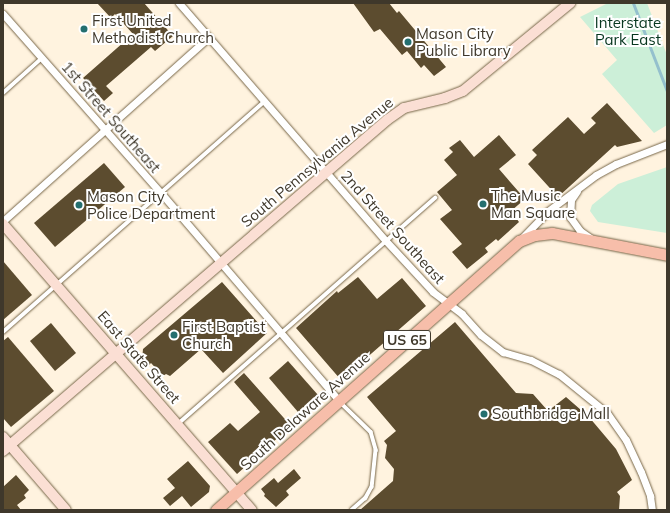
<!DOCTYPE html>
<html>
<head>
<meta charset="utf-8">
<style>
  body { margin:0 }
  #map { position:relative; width:670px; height:513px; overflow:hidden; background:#fff3df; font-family:Mulish,sans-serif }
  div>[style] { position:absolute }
  .green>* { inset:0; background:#ccefd8 }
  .stream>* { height:3px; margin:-1.5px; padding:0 1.5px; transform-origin:1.5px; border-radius:1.5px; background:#94c0cd }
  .building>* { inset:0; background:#5c4c2f }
  .roads { filter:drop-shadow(0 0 1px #786749) drop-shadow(0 0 1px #786749) }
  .service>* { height:3.5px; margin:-1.75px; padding:0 1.75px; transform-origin:1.75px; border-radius:1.75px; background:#fff }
  .minor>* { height:7px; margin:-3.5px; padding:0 3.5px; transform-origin:3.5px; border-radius:3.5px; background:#fff }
  .secondary>* { height:10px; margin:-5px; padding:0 5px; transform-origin:5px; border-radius:5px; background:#fbdfd4 }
  .primary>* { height:11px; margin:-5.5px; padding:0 5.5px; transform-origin:5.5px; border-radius:5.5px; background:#f7beaa }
  .dots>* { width:11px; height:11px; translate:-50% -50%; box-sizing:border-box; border:2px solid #fff; border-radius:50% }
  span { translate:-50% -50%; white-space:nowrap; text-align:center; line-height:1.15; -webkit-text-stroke:4px #fff; paint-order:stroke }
  .shield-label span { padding:1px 3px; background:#fff; border:1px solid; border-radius:3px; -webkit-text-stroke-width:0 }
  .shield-label { font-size:14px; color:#3f382b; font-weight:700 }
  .poi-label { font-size:15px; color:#3f382b }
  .left { translate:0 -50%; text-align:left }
  .park-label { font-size:15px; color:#07361f }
  .street-label { font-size:15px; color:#3f382b }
  .frame { position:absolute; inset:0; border:4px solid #3f382b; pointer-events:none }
</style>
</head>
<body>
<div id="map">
  <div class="green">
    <div style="clip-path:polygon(608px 3px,647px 3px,667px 55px,667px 125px,654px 133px,602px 74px,617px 60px,580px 17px)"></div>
    <div style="clip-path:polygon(667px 167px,667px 233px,598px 222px,590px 211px,592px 205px,618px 184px)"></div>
  </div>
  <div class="stream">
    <div style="left:633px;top:3px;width:94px;rotate:68.9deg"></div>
  </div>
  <div class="building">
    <div style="clip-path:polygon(97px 3px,144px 3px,173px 36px,155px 51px,151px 47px,106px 86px,113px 93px,104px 101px,83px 78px,133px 34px,115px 14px,111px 18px)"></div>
    <div style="clip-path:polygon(353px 3px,389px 3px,397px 13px,399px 11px,446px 67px,434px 76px,424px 65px,421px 68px,407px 51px,402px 55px,380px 29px,374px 32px)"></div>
    <div style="clip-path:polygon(607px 103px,642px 141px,617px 147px,615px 145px,558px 197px,528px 164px,537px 155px,532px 150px,568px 117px,584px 134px,596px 123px,591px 118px)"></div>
    <div style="clip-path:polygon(499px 135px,516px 155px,499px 169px,525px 199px,511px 211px,519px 222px,498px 241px,496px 239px,485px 248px,488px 252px,467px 269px,452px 252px,462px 244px,440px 219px,452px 210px,437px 192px,457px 175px,444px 160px,453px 152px,449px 148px,460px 140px,474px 157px)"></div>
    <div style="clip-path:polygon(104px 163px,125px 187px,55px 247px,34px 223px)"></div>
    <div style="clip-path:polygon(3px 261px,32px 295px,3px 320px)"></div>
    <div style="clip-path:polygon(358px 277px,377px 299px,402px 278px,426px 306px,341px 380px,296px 328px,337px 291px,338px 293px)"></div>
    <div style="clip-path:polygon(222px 282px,267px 333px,223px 373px,201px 349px,170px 376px,166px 374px,163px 376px,151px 363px,149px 365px,142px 360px,143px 349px)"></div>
    <div style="clip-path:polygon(455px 322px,516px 393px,533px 394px,548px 411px,566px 397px,589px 417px,616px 449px,632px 480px,617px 492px,620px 496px,619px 510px,360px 510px,393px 481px,394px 469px,385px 458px,387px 445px,384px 441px,396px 431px,367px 397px)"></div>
    <div style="clip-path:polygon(51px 323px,76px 353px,55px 371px,30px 341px)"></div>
    <div style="clip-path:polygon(8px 337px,54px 391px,11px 427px,3px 418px,3px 341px)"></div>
    <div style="clip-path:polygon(288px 361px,318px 395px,298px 412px,269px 378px)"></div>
    <div style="clip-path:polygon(244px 373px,291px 426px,237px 474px,208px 442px,230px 423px,238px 431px,260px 412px,234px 382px)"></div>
    <div style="clip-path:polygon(188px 461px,210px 486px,209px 492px,191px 507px,182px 496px,170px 506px,163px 498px,175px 488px,167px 479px)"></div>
    <div style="clip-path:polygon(294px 469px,301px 478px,286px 491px,289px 495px,276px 507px,264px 496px,265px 494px,261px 489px,274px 478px,278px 483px)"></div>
    <div style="clip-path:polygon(16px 475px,29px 490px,24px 495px,26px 498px,17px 505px,21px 510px,3px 510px,3px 487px)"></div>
  </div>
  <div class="roads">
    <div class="service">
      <div style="left:3px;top:93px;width:52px;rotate:-41.9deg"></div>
      <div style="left:3px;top:332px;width:348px;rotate:-41.4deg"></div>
      <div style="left:340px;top:402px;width:43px;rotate:44.1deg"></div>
      <div style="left:371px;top:432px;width:19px;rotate:74deg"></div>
      <div style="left:376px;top:450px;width:37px;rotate:96deg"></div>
      <div style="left:372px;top:487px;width:13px;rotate:119deg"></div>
      <div style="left:366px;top:498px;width:18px;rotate:139deg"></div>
      <div style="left:179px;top:423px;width:341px;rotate:-41.3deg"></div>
    </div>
    <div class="minor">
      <div style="left:179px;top:3px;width:315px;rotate:49deg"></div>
      <div style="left:386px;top:241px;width:69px;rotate:47.3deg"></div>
      <div style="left:433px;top:292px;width:36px;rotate:37deg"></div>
      <div style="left:462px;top:314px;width:28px;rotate:48deg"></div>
      <div style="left:481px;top:335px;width:28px;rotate:38deg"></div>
      <div style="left:503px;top:352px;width:29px;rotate:16deg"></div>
      <div style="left:531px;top:360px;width:31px;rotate:27deg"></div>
      <div style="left:559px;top:374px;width:62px;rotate:39.1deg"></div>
      <div style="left:607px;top:413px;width:33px;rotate:55deg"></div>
      <div style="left:626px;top:440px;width:35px;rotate:65deg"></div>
      <div style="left:641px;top:472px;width:26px;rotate:69deg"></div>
      <div style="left:650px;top:496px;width:14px;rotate:82deg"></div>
      <div style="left:3px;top:14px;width:239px;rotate:48.6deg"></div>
      <div style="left:161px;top:193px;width:274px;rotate:49.4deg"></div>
      <div style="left:577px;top:191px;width:11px;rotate:124deg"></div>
      <div style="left:571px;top:200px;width:17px;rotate:93deg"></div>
      <div style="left:570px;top:217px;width:17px;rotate:54deg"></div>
      <div style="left:580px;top:231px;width:14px;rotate:34deg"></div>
      <div style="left:3px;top:221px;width:276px;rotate:-41.8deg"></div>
      <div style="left:522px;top:238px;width:37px;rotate:-46deg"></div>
      <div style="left:548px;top:211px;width:60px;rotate:-36.9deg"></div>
      <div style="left:596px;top:175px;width:23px;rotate:-29deg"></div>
      <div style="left:616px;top:164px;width:55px;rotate:-21.4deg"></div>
    </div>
    <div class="secondary">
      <div style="left:3px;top:224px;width:379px;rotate:49deg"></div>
      <div style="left:3px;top:437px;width:96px;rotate:49.2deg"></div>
      <div style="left:3px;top:451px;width:507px;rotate:-40.76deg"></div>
      <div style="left:387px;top:120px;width:21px;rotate:-35deg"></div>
      <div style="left:404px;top:108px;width:42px;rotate:-13.7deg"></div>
      <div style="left:445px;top:98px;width:19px;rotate:-21deg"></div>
      <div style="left:463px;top:91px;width:139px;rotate:-39.4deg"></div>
    </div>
    <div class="primary">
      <div style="left:216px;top:510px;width:405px;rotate:-41.6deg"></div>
      <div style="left:519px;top:241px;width:17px;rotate:-21deg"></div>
      <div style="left:535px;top:235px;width:17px;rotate:-7deg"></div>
      <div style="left:552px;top:233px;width:117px;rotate:10.8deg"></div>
    </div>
  </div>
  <div class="dots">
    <div style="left:84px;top:29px;background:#246f6f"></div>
    <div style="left:408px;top:42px;background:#246f6f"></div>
    <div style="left:483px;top:204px;background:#246f6f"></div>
    <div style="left:79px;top:205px;background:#246f6f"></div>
    <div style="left:174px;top:335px;background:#246f6f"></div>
    <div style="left:484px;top:414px;background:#246f6f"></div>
  </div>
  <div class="shield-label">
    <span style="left:407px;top:340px">US 65</span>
  </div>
  <div class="poi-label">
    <span class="left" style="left:92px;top:29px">First United<br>Methodist Church</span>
    <span class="left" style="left:416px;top:42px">Mason City<br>Public Library</span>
    <span class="left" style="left:491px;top:204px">The Music<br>Man Square</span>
    <span class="left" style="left:87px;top:205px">Mason City<br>Police Department</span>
    <span class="left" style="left:182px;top:335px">First Baptist<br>Church</span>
    <span class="left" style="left:492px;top:414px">Southbridge Mall</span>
  </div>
  <div class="park-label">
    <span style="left:628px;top:31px">Interstate<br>Park East</span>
  </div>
  <div class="street-label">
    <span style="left:111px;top:117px;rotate:49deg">1st Street Southeast</span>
    <span style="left:317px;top:162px;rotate:-40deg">South Pennsylvania Avenue</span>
    <span style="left:393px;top:227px;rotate:48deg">2nd Street Southeast</span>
    <span style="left:139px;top:357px;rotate:49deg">East State Street</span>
    <span style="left:305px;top:411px;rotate:-42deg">South Delaware Avenue</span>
  </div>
  <div class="frame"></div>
</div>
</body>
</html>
